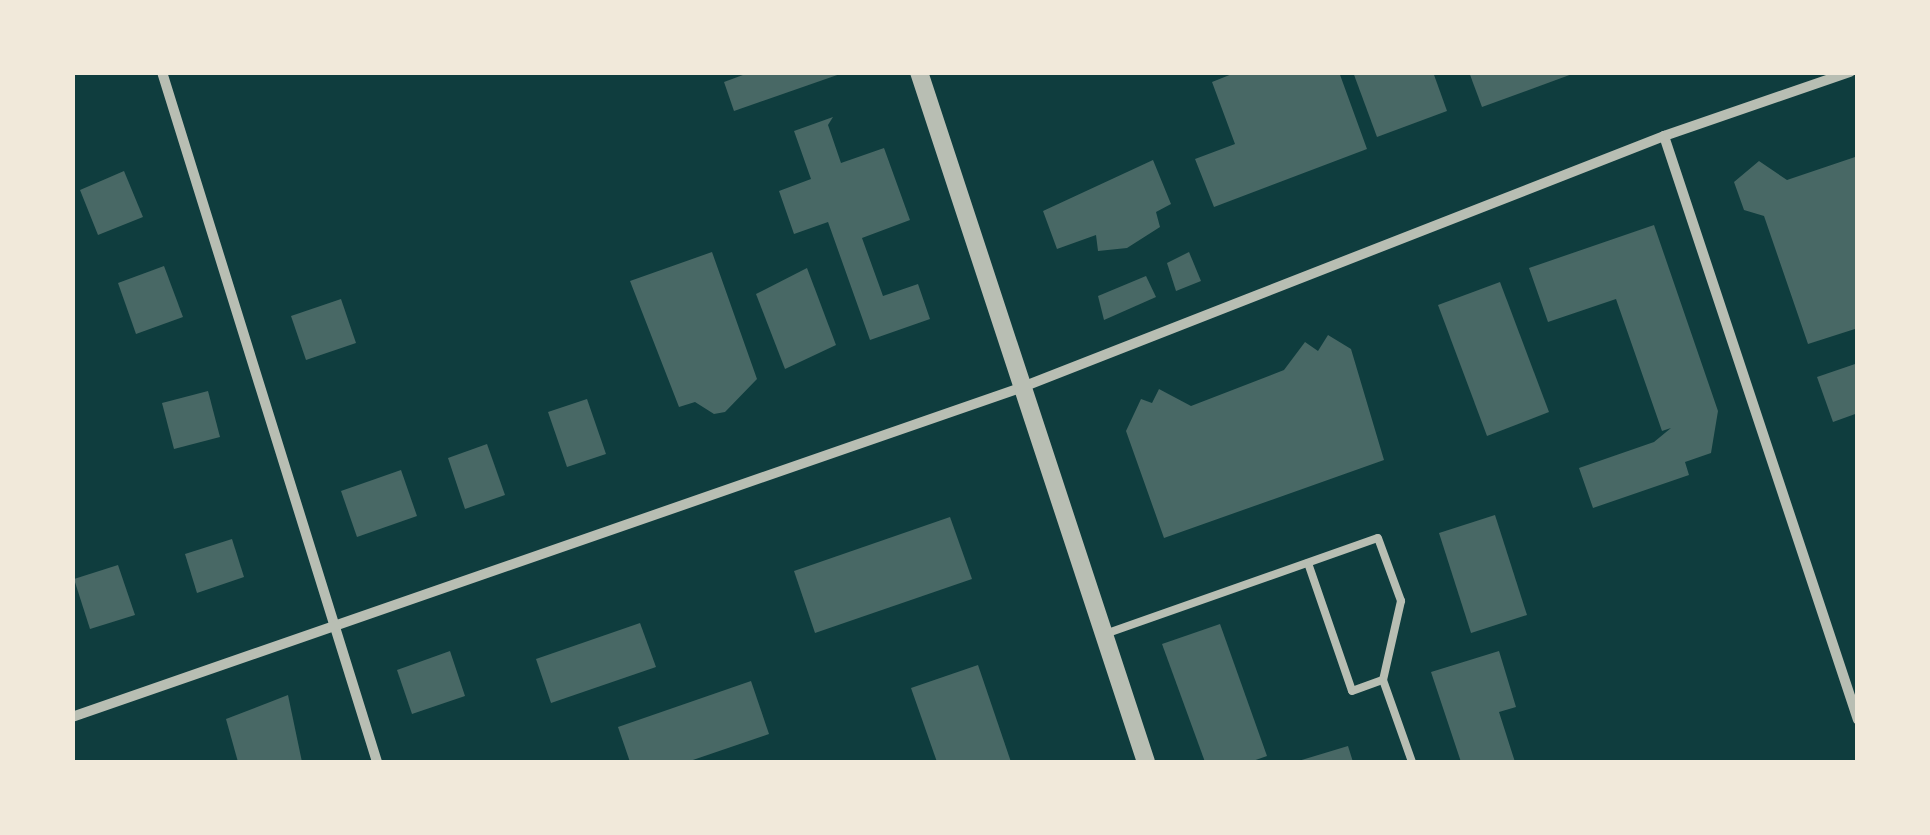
<!DOCTYPE html>
<html>
<head>
<meta charset="utf-8">
<style>
  body { margin:0 }
  #map { position:relative; width:1930px; height:835px; overflow:hidden; background:#0f3d3e; font-family:"Nunito Sans",sans-serif }
  div>[style] { position:absolute }
  .building>* { inset:0; background:#486865 }
  .service>* { height:8px; margin:-4px; padding:0 4px; transform-origin:4px; border-radius:4px; background:#b8beb3 }
  .minor>* { height:10px; margin:-5px; padding:0 5px; transform-origin:5px; border-radius:5px; background:#b8beb3 }
  .tertiary>* { height:18px; margin:-9px; padding:0 9px; transform-origin:9px; border-radius:9px; background:#b8beb3 }
  span { translate:-50% -50%; white-space:nowrap; text-align:center; line-height:1.15; -webkit-text-stroke:8px #f1e9da; paint-order:stroke }
  .frame { position:absolute; inset:0; border:75px solid #f1e9da; pointer-events:none }
</style>
</head>
<body>
<div id="map">
  <div class="building">
    <div style="clip-path:polygon(751px 72px,842px 72px,843px 73px,734px 111px,724px 82px)"></div>
    <div style="clip-path:polygon(1237px 72px,1339px 72px,1367px 149px,1214px 207px,1195px 159px,1235px 144px,1212px 82px)"></div>
    <div style="clip-path:polygon(1353px 72px,1433px 72px,1447px 111px,1377px 137px)"></div>
    <div style="clip-path:polygon(1469px 72px,1574px 72px,1575px 73px,1482px 107px)"></div>
    <div style="clip-path:polygon(833px 117px,828px 125px,841px 163px,884px 148px,910px 220px,862px 238px,883px 296px,918px 284px,930px 319px,870px 340px,828px 222px,794px 234px,779px 191px,811px 179px,794px 131px)"></div>
    <div style="clip-path:polygon(1858px 156px,1858px 328px,1808px 344px,1764px 216px,1744px 210px,1734px 182px,1759px 161px,1787px 180px)"></div>
    <div style="clip-path:polygon(1153px 160px,1171px 204px,1156px 212px,1160px 227px,1127px 248px,1098px 251px,1096px 235px,1057px 249px,1043px 211px)"></div>
    <div style="clip-path:polygon(124px 171px,143px 217px,98px 235px,80px 190px)"></div>
    <div style="clip-path:polygon(1654px 225px,1718px 411px,1711px 453px,1685px 462px,1689px 475px,1593px 508px,1579px 468px,1654px 442px,1671px 428px,1662px 431px,1616px 299px,1548px 322px,1529px 268px)"></div>
    <div style="clip-path:polygon(712px 252px,757px 379px,725px 412px,714px 414px,695px 402px,679px 407px,630px 281px)"></div>
    <div style="clip-path:polygon(1189px 252px,1201px 281px,1176px 291px,1167px 263px)"></div>
    <div style="clip-path:polygon(164px 266px,183px 317px,136px 334px,118px 283px)"></div>
    <div style="clip-path:polygon(807px 268px,836px 345px,785px 369px,756px 294px)"></div>
    <div style="clip-path:polygon(1146px 276px,1156px 297px,1104px 320px,1098px 296px)"></div>
    <div style="clip-path:polygon(1500px 282px,1549px 412px,1487px 436px,1438px 305px)"></div>
    <div style="clip-path:polygon(341px 299px,356px 343px,306px 360px,291px 316px)"></div>
    <div style="clip-path:polygon(1328px 335px,1351px 349px,1384px 460px,1164px 538px,1126px 431px,1141px 399px,1152px 403px,1159px 389px,1191px 406px,1284px 370px,1305px 342px,1318px 351px)"></div>
    <div style="clip-path:polygon(1858px 363px,1858px 413px,1833px 422px,1817px 377px)"></div>
    <div style="clip-path:polygon(208px 391px,220px 437px,174px 449px,162px 403px)"></div>
    <div style="clip-path:polygon(587px 399px,606px 454px,567px 467px,548px 412px)"></div>
    <div style="clip-path:polygon(487px 444px,505px 495px,465px 509px,448px 458px)"></div>
    <div style="clip-path:polygon(401px 470px,417px 516px,357px 537px,341px 491px)"></div>
    <div style="clip-path:polygon(1495px 515px,1527px 615px,1471px 633px,1439px 533px)"></div>
    <div style="clip-path:polygon(950px 517px,972px 579px,815px 633px,794px 571px)"></div>
    <div style="clip-path:polygon(232px 539px,244px 577px,197px 593px,185px 554px)"></div>
    <div style="clip-path:polygon(118px 565px,135px 615px,90px 629px,74px 579px)"></div>
    <div style="clip-path:polygon(640px 623px,656px 667px,551px 703px,536px 659px)"></div>
    <div style="clip-path:polygon(1220px 624px,1267px 756px,1250px 762px,1205px 762px,1162px 644px)"></div>
    <div style="clip-path:polygon(450px 651px,465px 696px,412px 714px,397px 670px)"></div>
    <div style="clip-path:polygon(1499px 651px,1516px 707px,1499px 712px,1515px 762px,1461px 762px,1431px 672px)"></div>
    <div style="clip-path:polygon(978px 665px,1011px 762px,937px 762px,911px 688px)"></div>
    <div style="clip-path:polygon(751px 681px,769px 734px,687px 762px,630px 762px,618px 727px)"></div>
    <div style="clip-path:polygon(288px 695px,302px 762px,238px 762px,226px 719px)"></div>
    <div style="clip-path:polygon(1348px 746px,1353px 762px,1295px 762px)"></div>
  </div>
  <div class="service">
    <div style="left:1308px;top:563px;width:135px;rotate:71deg"></div>
    <div style="left:1352px;top:691px;width:33px;rotate:-20deg"></div>
    <div style="left:1105px;top:634px;width:289px;rotate:-19.4deg"></div>
    <div style="left:1378px;top:538px;width:67px;rotate:69.9deg"></div>
    <div style="left:1401px;top:601px;width:81px;rotate:102.8deg"></div>
    <div style="left:1383px;top:680px;width:87px;rotate:70.5deg"></div>
  </div>
  <div class="minor">
    <div style="left:162px;top:72px;width:723px;rotate:72.69deg"></div>
    <div style="left:1664px;top:136px;width:615px;rotate:71.62deg"></div>
    <div style="left:72px;top:717px;width:1003px;rotate:-19.14deg"></div>
    <div style="left:1020px;top:388px;width:692px;rotate:-21.37deg"></div>
    <div style="left:1664px;top:136px;width:197px;rotate:-19deg"></div>
  </div>
  <div class="tertiary">
    <div style="left:919px;top:72px;width:726px;rotate:71.79deg"></div>
  </div>
  <div class="frame"></div>
</div>
</body>
</html>
